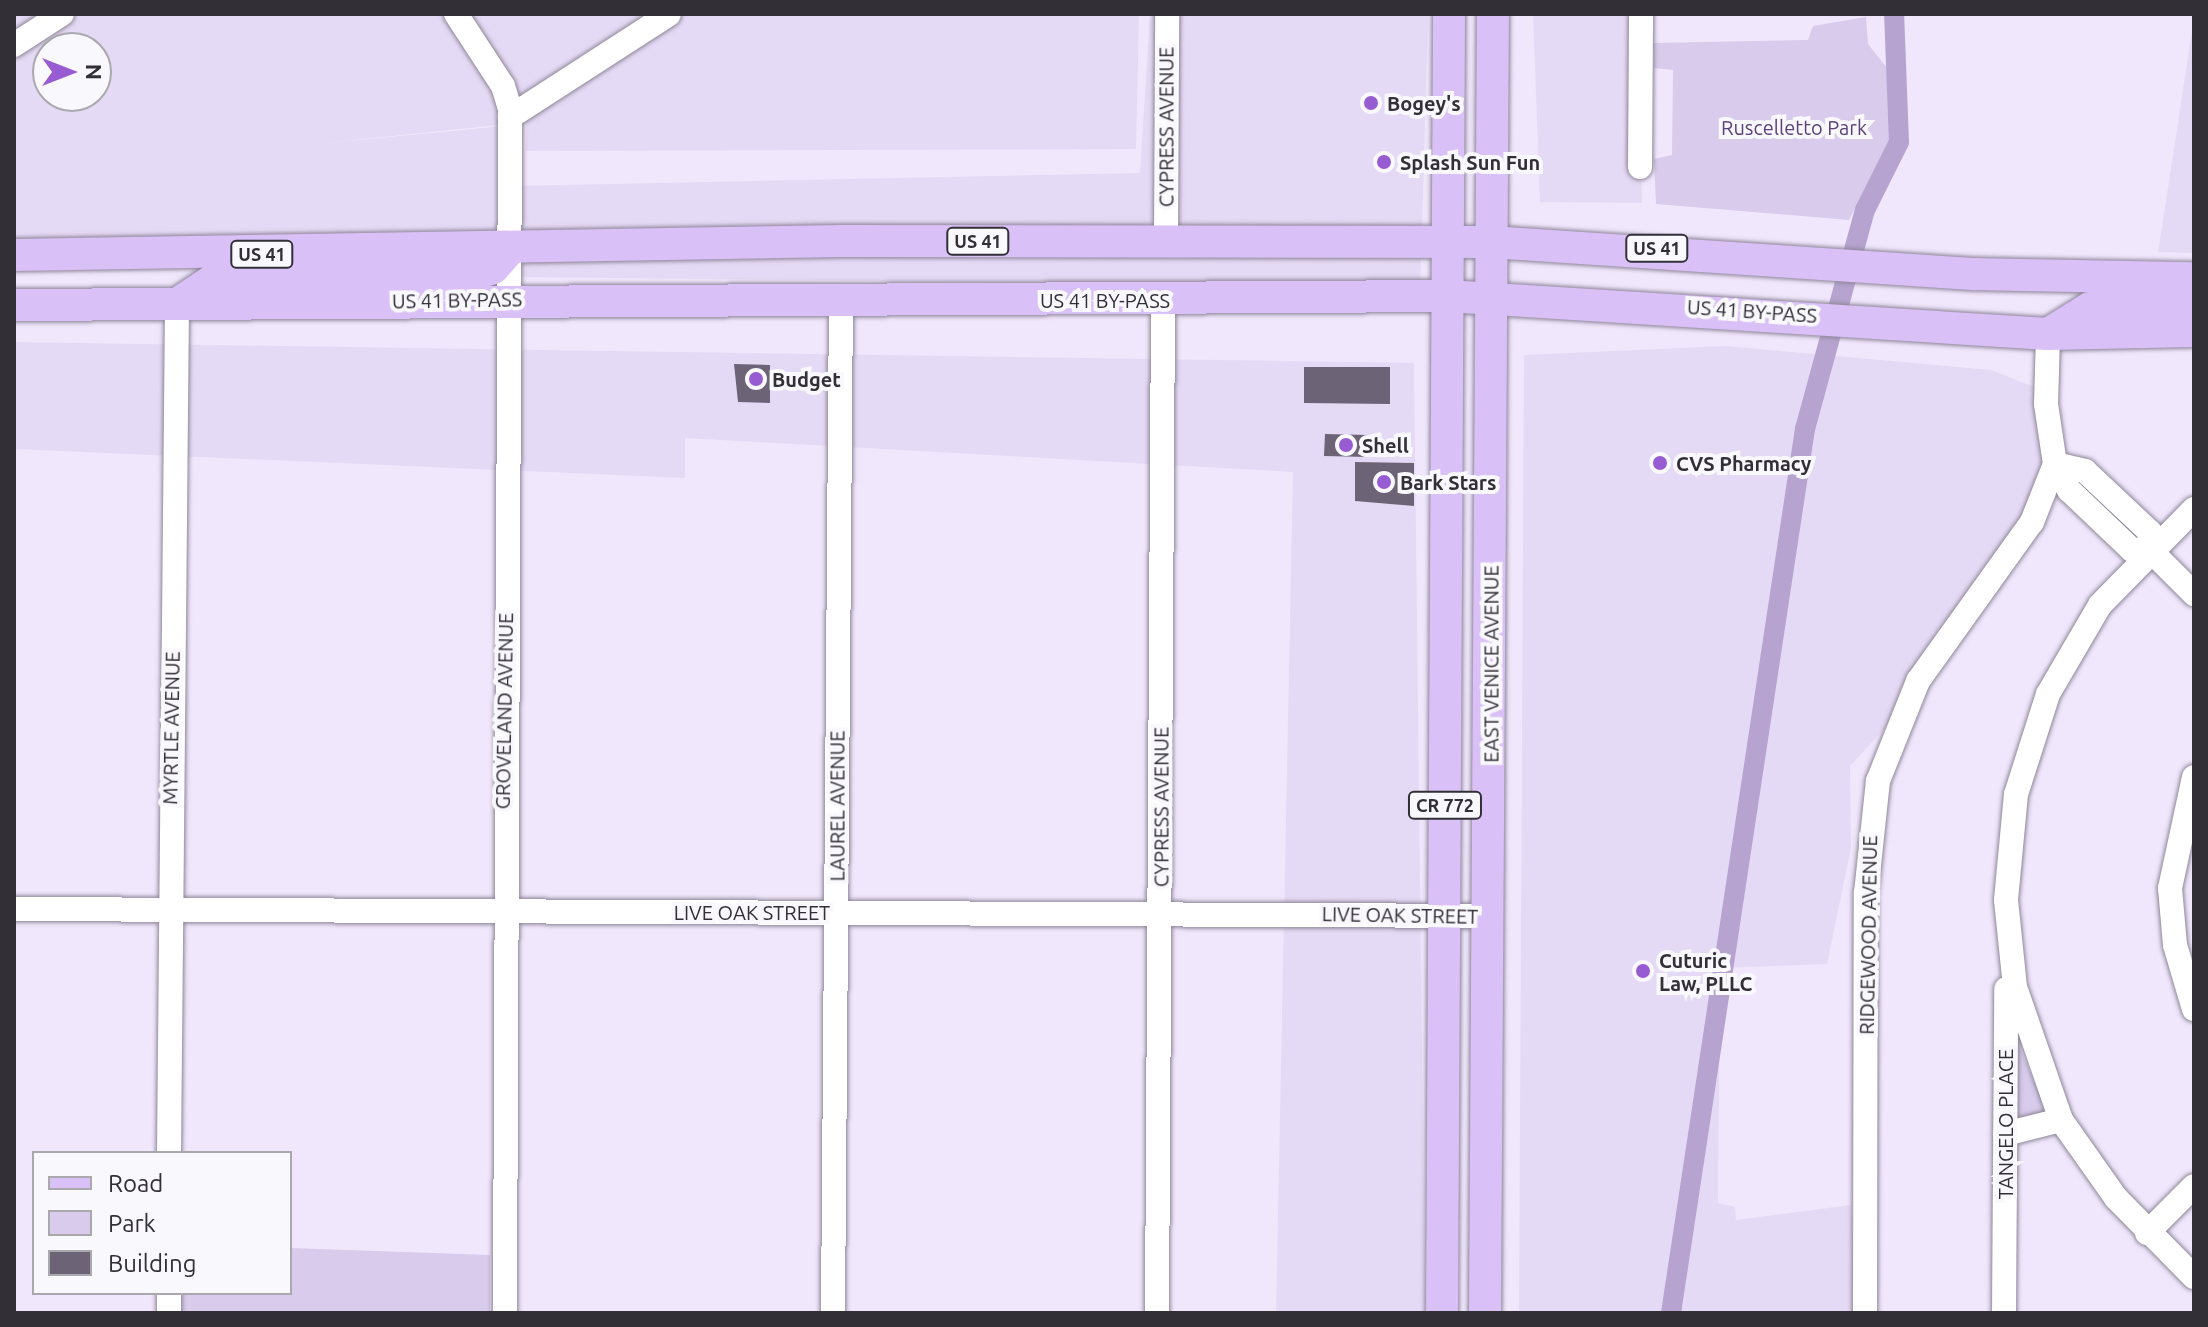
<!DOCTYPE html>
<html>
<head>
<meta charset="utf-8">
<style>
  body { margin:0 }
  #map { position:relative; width:2208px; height:1327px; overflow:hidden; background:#f0e7fc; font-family:Ubuntu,sans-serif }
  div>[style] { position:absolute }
  .built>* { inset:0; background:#e5daf5 }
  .green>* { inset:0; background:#d8cbeb }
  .canal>* { height:20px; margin:-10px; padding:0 10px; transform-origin:10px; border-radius:10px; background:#b6a3cf }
  .building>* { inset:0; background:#6c6476 }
  .roads { filter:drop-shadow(0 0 2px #8e8699) drop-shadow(0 0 2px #8e8699) }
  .minor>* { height:24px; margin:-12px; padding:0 12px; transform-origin:12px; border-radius:12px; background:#fff }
  .major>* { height:32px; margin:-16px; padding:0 16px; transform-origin:16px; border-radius:16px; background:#d9c0f6 }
  .dots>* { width:22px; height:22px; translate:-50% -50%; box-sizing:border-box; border:4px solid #f9f8fc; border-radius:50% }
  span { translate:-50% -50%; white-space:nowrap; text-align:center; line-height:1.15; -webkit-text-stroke:8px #f9f8fc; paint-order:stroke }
  .shield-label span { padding:2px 6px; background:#f9f8fc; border:2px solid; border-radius:6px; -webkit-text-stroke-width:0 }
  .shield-label { font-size:18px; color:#322f37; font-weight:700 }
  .poi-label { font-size:20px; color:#322f37; font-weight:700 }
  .left { translate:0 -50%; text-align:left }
  .street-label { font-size:20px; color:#322f37 }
  .park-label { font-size:20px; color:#5c427b }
  .frame { position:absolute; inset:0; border:16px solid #322f37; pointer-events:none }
  .legend { position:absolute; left:32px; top:1151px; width:260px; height:144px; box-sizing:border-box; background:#f9f8fc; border:2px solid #a9a8ad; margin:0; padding:10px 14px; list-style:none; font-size:24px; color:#322f37 }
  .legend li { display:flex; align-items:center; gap:16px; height:40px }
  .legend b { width:40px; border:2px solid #a9a8ad }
  .north { position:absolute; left:32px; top:32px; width:80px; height:80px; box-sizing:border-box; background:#f9f8fc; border:2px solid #a9a8ad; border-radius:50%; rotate:90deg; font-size:22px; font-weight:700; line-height:32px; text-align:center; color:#322f37 }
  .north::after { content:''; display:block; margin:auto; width:28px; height:36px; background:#975bd2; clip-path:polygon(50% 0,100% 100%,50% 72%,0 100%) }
</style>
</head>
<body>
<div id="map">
  <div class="built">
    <div style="clip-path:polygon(evenodd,14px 14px,1139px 14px,1136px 149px,526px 151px,527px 122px,316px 144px,516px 125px,515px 186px,1140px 173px,1150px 14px,1428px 14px,1422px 232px,14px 247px,14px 14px,48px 48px,96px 48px,96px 96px,48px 96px,48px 48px)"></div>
    <div style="clip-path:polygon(1533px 14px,1638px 14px,1642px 203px,1540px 202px)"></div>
    <div style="clip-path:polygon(2194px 18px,2194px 253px,2158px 252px,2166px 201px)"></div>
    <div style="clip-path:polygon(1421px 252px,1420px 286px,499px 277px,515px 260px)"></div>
    <div style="clip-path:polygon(14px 342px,1414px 363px,1425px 1313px,1276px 1313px,1293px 472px,685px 438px,685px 478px,14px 449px)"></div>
    <div style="clip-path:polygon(1725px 346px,1991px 370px,2044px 391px,2044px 496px,1916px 695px,1850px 766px,1851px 848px,1827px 964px,1720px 968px,1718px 1203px,1735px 1207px,1736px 1220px,1851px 1205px,1855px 1313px,1519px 1313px,1524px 355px)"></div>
  </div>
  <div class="green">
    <div style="clip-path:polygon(1866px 17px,1868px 44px,1894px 77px,1903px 114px,1849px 220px,1656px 204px,1654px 159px,1672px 155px,1673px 70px,1654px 68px,1653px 43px,1808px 40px,1813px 26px)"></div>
    <div style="clip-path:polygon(2018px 1044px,2047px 1112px,2014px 1120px,2015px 1045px)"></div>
    <div style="clip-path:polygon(290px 1248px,490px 1255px,490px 1313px,181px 1313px,181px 1293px,290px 1293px)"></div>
  </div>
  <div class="canal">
    <div style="left:1671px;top:1313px;width:894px;rotate:-81.38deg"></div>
    <div style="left:1805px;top:429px;width:227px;rotate:-74.7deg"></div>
    <div style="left:1865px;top:210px;width:76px;rotate:-63.4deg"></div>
    <div style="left:1899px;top:142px;width:128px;rotate:-92.2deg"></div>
  </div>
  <div class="building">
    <div style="clip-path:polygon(734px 364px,770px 365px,770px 403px,738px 402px)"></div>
    <div style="clip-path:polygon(1304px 367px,1390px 367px,1390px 404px,1304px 403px)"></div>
    <div style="clip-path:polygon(1325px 434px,1368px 435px,1368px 457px,1324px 456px)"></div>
    <div style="clip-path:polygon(1355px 462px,1414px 463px,1414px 506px,1355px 501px)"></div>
  </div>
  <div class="roads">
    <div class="minor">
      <div style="left:456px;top:14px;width:86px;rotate:56.9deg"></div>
      <div style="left:503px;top:86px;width:24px;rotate:73deg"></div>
      <div style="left:510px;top:109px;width:1204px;rotate:90.24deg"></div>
      <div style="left:14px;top:45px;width:57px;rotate:-32.9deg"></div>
      <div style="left:510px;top:117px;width:189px;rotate:-32.9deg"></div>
      <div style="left:1640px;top:167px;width:153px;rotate:-89.6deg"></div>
      <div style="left:1166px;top:241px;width:227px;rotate:-89.7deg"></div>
      <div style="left:2048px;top:334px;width:70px;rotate:91.6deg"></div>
      <div style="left:2046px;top:404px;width:61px;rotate:81.5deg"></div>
      <div style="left:2055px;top:464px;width:30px;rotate:62deg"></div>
      <div style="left:2069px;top:490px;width:87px;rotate:43.6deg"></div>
      <div style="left:2132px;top:550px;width:17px;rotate:-3deg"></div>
      <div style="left:2149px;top:549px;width:64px;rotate:45deg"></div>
      <div style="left:2055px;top:464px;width:31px;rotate:13deg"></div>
      <div style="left:2085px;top:471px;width:89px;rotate:43.2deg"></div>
      <div style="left:2150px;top:532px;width:17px;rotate:93deg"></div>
      <div style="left:2194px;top:509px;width:134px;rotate:134.4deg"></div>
      <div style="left:2100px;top:605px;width:103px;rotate:120.3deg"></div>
      <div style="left:2048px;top:694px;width:105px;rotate:107.7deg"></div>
      <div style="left:2016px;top:794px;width:106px;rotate:95.4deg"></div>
      <div style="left:2006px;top:900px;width:87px;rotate:84.1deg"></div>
      <div style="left:2015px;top:987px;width:141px;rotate:70.9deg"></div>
      <div style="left:2061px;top:1120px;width:95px;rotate:54.8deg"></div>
      <div style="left:2116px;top:1198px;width:111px;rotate:45.4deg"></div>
      <div style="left:2194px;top:777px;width:114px;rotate:102.2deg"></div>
      <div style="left:2170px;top:888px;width:57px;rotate:85deg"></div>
      <div style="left:2175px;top:945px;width:67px;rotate:73.5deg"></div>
      <div style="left:14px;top:909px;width:1476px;rotate:0.27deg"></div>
      <div style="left:2005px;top:1134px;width:58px;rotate:-14deg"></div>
      <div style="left:169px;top:1153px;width:849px;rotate:-89.46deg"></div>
      <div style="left:2147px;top:1233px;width:66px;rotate:-45deg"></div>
      <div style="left:169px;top:1293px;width:20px;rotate:90deg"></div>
      <div style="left:833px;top:1313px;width:1013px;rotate:-89.55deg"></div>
      <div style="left:1157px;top:1313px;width:1012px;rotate:-89.66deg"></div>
      <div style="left:1865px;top:1313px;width:420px;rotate:-89.9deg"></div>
      <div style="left:1866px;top:893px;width:113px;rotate:-83.9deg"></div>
      <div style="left:1878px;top:781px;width:108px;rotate:-68.2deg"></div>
      <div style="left:1918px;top:681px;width:196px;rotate:-54.4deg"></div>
      <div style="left:2032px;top:522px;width:62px;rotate:-68.4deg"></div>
      <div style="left:2004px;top:1313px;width:324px;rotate:-89.6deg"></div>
    </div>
    <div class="major">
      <div style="left:14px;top:255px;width:827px;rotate:-0.97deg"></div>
      <div style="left:841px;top:241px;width:650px;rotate:0.09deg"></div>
      <div style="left:1491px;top:242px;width:486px;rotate:3.8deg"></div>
      <div style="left:1976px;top:274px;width:218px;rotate:1.1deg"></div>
      <div style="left:177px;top:304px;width:50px;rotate:-33.7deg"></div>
      <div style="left:219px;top:276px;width:253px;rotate:-0.2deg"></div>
      <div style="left:472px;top:275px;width:22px;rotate:-18deg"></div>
      <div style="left:493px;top:268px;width:24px;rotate:-48deg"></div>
      <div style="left:14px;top:305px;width:1433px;rotate:-0.36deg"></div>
      <div style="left:1447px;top:296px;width:602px;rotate:3.62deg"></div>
      <div style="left:2048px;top:334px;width:146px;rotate:-1.2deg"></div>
      <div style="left:2048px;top:334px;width:49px;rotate:-31.8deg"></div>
      <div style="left:2090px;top:308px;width:104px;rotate:-4.4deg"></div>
      <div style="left:1442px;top:1313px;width:1299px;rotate:-89.69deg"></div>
      <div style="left:1485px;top:1313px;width:1299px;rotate:-89.65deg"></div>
    </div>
  </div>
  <div class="dots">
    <div style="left:1371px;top:103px;background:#975bd2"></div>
    <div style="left:1384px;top:162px;background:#975bd2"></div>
    <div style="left:756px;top:379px;background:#975bd2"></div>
    <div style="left:1346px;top:445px;background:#975bd2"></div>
    <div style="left:1660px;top:463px;background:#975bd2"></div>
    <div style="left:1384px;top:482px;background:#975bd2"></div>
    <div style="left:1643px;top:971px;background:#975bd2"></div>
  </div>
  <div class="shield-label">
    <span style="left:978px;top:241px">US 41</span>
    <span style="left:1657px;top:248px">US 41</span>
    <span style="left:262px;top:254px">US 41</span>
    <span style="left:1445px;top:805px">CR 772</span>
  </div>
  <div class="poi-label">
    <span class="left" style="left:1387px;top:103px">Bogey's</span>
    <span class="left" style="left:1400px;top:162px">Splash Sun Fun</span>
    <span class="left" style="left:772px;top:379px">Budget</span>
    <span class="left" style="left:1362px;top:445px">Shell</span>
    <span class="left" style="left:1676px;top:463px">CVS Pharmacy</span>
    <span class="left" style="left:1400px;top:482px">Bark Stars</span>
    <span class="left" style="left:1659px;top:972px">Cuturic<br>Law, PLLC</span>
  </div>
  <div class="street-label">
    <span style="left:1166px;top:127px;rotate:-90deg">CYPRESS AVENUE</span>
    <span style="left:457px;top:300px;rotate:-1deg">US 41 BY-PASS</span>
    <span style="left:1105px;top:300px">US 41 BY-PASS</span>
    <span style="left:1752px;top:311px;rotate:4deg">US 41 BY-PASS</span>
    <span style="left:1491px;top:664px;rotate:-90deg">EAST VENICE AVENUE</span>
    <span style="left:504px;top:711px;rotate:-89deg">GROVELAND AVENUE</span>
    <span style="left:171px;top:728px;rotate:-89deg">MYRTLE AVENUE</span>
    <span style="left:837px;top:806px;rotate:-90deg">LAUREL AVENUE</span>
    <span style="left:1161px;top:807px;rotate:-90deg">CYPRESS AVENUE</span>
    <span style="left:752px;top:912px">LIVE OAK STREET</span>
    <span style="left:1400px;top:915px;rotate:1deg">LIVE OAK STREET</span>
    <span style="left:1868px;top:935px;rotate:-89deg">RIDGEWOOD AVENUE</span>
    <span style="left:2005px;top:1124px;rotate:-90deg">TANGELO PLACE</span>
  </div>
  <div class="park-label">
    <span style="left:1794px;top:127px">Ruscelletto Park</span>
  </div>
  <div class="frame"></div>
  <ul class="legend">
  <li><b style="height:10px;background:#d9c0f6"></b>Road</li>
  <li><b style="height:22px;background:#d8cbeb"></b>Park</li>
  <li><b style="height:22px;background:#6c6476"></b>Building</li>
  </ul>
  <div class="north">N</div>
</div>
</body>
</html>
